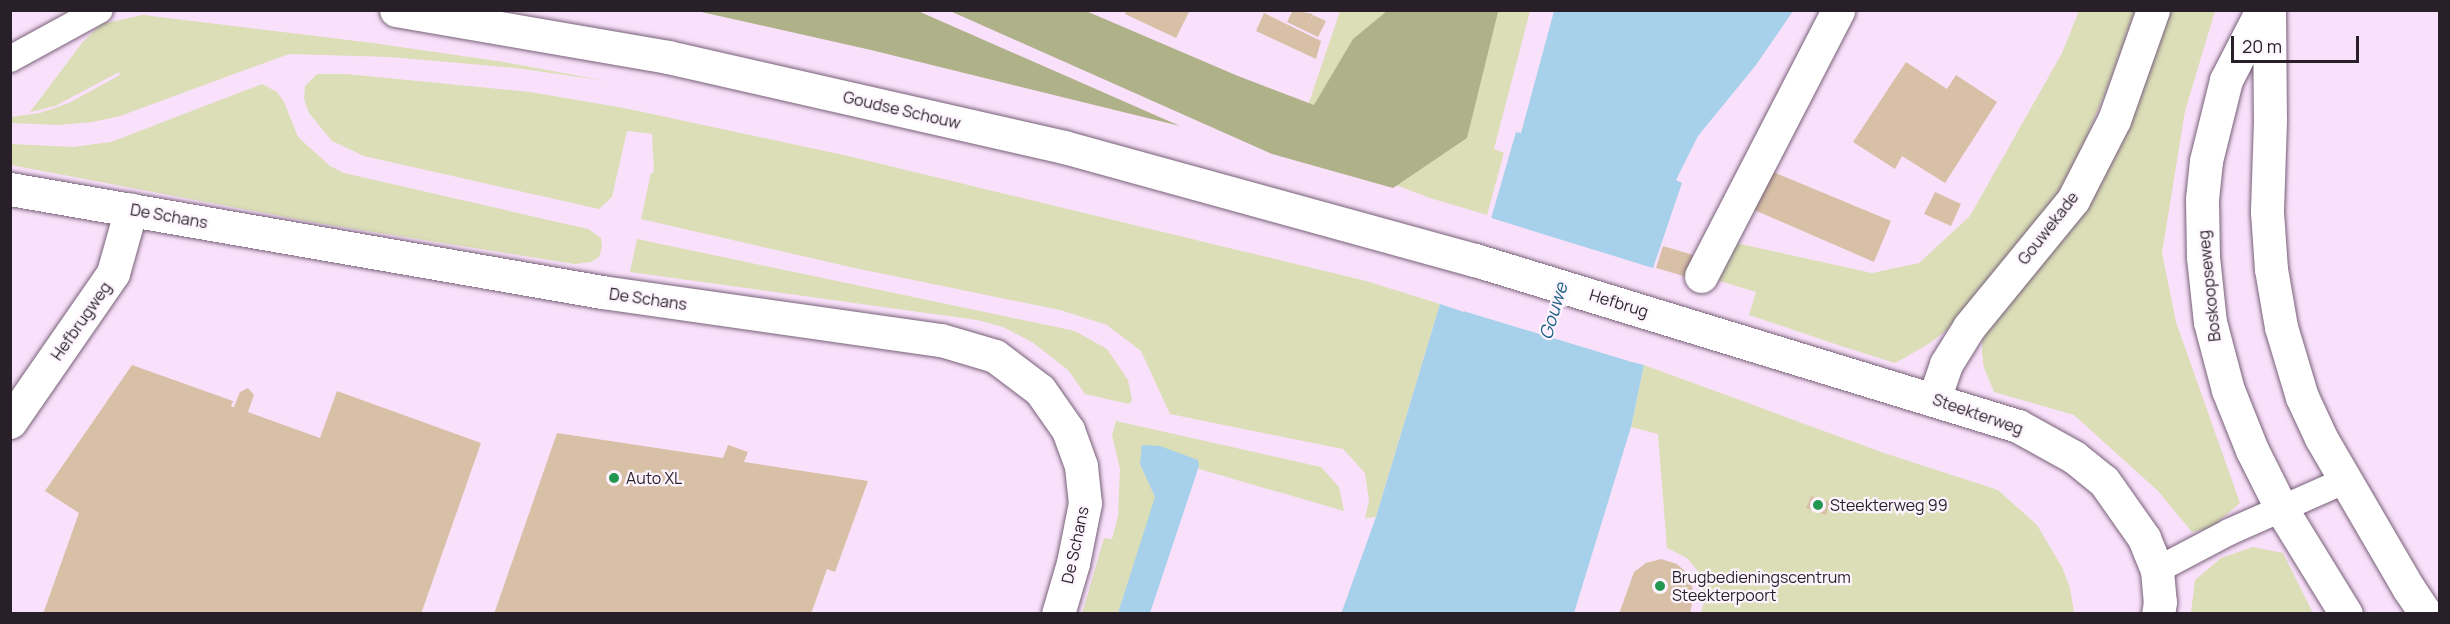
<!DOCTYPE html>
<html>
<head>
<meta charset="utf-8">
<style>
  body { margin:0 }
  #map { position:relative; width:2450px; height:624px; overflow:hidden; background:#fae1fb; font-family:Manrope,sans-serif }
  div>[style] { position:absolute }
  .green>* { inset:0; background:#dbdeb7 }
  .forest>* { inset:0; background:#afb188 }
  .water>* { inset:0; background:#a7d1ea }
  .pier>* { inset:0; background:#fae1fb }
  .building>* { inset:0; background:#d8c0a7 }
  .roads { filter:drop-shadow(0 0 2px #776178) drop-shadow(0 0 2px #776178) }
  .service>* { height:26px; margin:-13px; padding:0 13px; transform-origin:13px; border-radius:13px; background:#fff }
  .minor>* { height:33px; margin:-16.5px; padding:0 16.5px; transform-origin:16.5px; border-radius:16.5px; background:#fff }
  .secondary>* { height:33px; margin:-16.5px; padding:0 16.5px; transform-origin:16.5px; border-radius:16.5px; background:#fff }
  .primary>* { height:33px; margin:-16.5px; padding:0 16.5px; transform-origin:16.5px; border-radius:16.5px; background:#fff }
  .dots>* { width:16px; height:16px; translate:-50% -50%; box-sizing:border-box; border:3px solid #fef4fe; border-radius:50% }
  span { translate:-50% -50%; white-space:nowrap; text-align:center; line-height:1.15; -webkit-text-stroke:4.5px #fef4fe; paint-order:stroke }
  .street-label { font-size:16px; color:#281f29 }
  .poi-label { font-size:16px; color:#281f29 }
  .left { translate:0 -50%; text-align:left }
  .water-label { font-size:18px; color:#185f81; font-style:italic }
  .frame { position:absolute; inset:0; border:12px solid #281f29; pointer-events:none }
  .scale { position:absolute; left:2231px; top:36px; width:128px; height:27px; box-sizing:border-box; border:3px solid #281f29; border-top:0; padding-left:8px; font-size:18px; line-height:21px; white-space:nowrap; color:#281f29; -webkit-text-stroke:4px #fef4fe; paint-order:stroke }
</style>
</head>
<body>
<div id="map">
  <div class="green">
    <div style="clip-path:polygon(1340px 11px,1530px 11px,1494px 149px,1504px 153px,1487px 215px,1430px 198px,1294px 147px)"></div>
    <div style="clip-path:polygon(2079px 11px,2135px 11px,2106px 91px,2072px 172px,2059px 196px,1986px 284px,1947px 330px,1927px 345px,1895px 363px,1841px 346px,1749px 315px,1756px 292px,1713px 279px,1736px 243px,1872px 273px,1919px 263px,1970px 216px,2062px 53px)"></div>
    <div style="clip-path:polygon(2167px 11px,2215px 11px,2185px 111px,2162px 253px,2176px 322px,2240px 503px,2211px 528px,2192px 532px,2158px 491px,2074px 415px,1994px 392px,1984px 368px,1982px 354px,1982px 342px,1988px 326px,2114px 149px,2152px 62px)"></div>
    <div style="clip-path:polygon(143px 15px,373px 43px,504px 62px,606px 81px,516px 68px,390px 57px,289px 54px,120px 116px,93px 122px,59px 125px,11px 123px,11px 117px,40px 113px,69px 103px,120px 75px,119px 72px,55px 106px,30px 112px,82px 43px,101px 24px)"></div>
    <div style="clip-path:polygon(317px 74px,346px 74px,530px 92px,624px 108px,848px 156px,1366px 281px,1440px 304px,1376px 517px,1365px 518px,1369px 501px,1365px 473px,1343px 449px,1170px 414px,1141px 351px,1107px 325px,1060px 310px,850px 267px,641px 219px,651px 173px,654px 172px,652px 134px,627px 131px,612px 197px,599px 209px,364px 156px,332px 141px,309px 113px,304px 99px,305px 86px)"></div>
    <div style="clip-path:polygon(262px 84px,277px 92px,284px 102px,298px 137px,330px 166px,344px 173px,588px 229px,601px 238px,602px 247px,599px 257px,591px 262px,575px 264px,317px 223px,11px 165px,11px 144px,73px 147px,111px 142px)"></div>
    <div style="clip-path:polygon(637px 239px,1075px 331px,1107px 349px,1128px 380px,1132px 400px,1129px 404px,1085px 394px,1068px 370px,1032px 342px,1003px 327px,977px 320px,630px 272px)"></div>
    <div style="clip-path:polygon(1644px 365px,1884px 453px,1998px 490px,2037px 525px,2062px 567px,2070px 588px,2074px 613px,1701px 613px,1704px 601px,1701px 575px,1687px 558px,1667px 548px,1658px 434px,1631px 427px)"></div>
    <div style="clip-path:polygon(1116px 421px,1321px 467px,1339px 487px,1344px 511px,1199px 469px,1199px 466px,1140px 464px,1156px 497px,1118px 613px,1082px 614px,1104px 538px,1112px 539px,1118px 516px,1120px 469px,1112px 435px)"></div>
    <div style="clip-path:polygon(2253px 547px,2283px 553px,2313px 613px,2191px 613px,2195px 580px,2221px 558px)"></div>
  </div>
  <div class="forest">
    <div style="clip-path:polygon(697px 11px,918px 11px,1180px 126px,871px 50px)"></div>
    <div style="clip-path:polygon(1490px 11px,1498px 12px,1467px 138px,1393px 188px,1272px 154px,950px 11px,1086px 11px,1238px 76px,1314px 105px,1353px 39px,1387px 11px)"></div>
  </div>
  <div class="water">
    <div style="clip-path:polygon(1554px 11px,1793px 11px,1756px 65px,1698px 136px,1676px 180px,1682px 183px,1652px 271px,1628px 361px,1644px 365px,1631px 427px,1574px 613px,1341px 614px,1376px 517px,1440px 304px,1464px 312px,1516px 132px,1521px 133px)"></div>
    <div style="clip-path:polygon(1142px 445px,1160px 446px,1198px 460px,1199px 466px,1150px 613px,1118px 613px,1155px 497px,1140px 464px)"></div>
  </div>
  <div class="pier">
    <div style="clip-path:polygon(1488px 217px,1656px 269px,1632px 362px,1460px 310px)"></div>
  </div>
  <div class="building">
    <div style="clip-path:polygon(1126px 10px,1190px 10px,1176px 38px,1125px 14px)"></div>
    <div style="clip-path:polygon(1293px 10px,1313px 14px,1306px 28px,1313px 15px,1326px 21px,1318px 37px,1287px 22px)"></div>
    <div style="clip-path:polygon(1264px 13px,1321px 41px,1316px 59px,1256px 31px)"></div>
    <div style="clip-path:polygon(1906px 62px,1947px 89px,1956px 75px,1997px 102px,1945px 183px,1902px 156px,1895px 169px,1853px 142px)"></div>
    <div style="clip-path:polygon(1771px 171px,1891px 221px,1874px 262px,1752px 209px)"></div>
    <div style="clip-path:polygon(1935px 192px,1961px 204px,1951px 226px,1924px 214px)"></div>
    <div style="clip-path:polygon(1663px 246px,1693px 255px,1687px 277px,1656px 268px)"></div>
    <div style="clip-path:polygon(132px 365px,233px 401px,231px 407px,234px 407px,240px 392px,248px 388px,254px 395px,248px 412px,320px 438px,337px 391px,481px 443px,421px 614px,43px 614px,79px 513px,45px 491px)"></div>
    <div style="clip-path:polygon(557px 433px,723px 458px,728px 445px,748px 452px,744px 462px,868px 481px,835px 572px,827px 569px,811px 614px,494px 614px)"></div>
    <div style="clip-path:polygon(1811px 496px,1830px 502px,1826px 515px,1806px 508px)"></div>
    <div style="clip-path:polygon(1661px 559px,1677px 564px,1689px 575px,1694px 594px,1690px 614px,1619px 614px,1634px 572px,1646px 563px)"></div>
  </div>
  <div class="roads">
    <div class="service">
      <div style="left:10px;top:59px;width:102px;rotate:-28.6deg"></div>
      <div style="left:2157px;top:570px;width:81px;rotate:-27.8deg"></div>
      <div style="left:2229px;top:532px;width:126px;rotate:-23.9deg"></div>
    </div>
    <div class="minor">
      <div style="left:10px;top:189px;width:601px;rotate:9.87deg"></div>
      <div style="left:602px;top:292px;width:342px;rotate:8.1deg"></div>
      <div style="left:941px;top:340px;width:56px;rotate:16.5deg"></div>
      <div style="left:995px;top:356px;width:56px;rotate:37.1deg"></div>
      <div style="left:1040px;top:390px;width:49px;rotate:55deg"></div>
      <div style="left:1068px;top:430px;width:38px;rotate:70deg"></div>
      <div style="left:1081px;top:466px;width:37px;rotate:84deg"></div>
      <div style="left:1085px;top:503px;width:61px;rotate:101.3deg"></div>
      <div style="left:1073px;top:563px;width:53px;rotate:106.4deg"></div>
      <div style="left:1701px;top:276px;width:299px;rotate:-62.7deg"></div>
      <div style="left:1934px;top:399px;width:37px;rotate:-71deg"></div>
      <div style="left:1946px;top:364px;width:44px;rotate:-58.1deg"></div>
      <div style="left:1969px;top:327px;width:164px;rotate:-50.7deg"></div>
      <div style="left:2073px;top:200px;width:90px;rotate:-62.9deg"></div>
      <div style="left:2114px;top:120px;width:117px;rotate:-70.5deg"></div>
      <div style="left:10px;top:422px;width:181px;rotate:-55.3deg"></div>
      <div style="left:113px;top:273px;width:66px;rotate:-74.3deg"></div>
    </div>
    <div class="secondary">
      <div style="left:396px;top:10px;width:276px;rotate:9.8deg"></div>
      <div style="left:668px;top:57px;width:406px;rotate:12.8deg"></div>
      <div style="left:1064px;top:147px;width:426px;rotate:15.4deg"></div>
      <div style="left:1475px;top:260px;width:568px;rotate:17deg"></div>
      <div style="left:2018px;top:426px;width:64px;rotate:29deg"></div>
      <div style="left:2074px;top:457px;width:38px;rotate:39deg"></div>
      <div style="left:2104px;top:481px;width:70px;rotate:54.9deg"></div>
      <div style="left:2144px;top:538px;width:35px;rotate:68deg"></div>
      <div style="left:2157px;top:570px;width:32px;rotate:85deg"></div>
      <div style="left:2160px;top:602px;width:12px;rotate:99deg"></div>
    </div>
    <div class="primary">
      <div style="left:2262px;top:10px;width:79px;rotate:117.2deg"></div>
      <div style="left:2226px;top:80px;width:83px;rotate:103.9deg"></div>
      <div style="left:2206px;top:161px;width:39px;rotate:96deg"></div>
      <div style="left:2202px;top:200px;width:57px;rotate:89deg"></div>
      <div style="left:2203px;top:257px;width:65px;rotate:83.9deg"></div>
      <div style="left:2210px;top:322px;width:70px;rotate:75.2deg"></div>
      <div style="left:2228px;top:390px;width:65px;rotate:68.2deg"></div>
      <div style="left:2252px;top:450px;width:67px;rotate:63.4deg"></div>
      <div style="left:2282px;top:510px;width:122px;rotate:58.4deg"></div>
      <div style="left:2269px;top:10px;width:110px;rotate:89.5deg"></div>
      <div style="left:2270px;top:120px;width:92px;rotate:91.9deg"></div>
      <div style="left:2267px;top:212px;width:57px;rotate:86deg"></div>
      <div style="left:2271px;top:269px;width:59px;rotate:80.2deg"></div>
      <div style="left:2281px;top:327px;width:73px;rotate:73.3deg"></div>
      <div style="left:2302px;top:397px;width:45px;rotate:65.1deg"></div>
      <div style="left:2321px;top:438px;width:175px;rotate:59.8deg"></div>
      <div style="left:2409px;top:589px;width:30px;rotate:56deg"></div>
    </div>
  </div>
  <div class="dots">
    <div style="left:614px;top:478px;background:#239752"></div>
    <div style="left:1818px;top:505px;background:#239752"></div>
    <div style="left:1660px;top:586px;background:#239752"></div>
  </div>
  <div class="street-label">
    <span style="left:902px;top:110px;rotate:13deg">Goudse Schouw</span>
    <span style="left:169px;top:216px;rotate:10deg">De Schans</span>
    <span style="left:2048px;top:228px;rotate:-52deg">Gouwekade</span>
    <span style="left:2209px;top:286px;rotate:-96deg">Boskoopseweg</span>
    <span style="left:648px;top:299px;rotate:8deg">De Schans</span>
    <span style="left:1619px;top:303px;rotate:17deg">Hefbrug</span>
    <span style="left:81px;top:321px;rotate:-55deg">Hefbrugweg</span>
    <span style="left:1978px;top:414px;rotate:19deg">Steekterweg</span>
    <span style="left:1075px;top:545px;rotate:-78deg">De Schans</span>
  </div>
  <div class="poi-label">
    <span class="left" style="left:626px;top:478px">Auto XL</span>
    <span class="left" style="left:1830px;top:505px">Steekterweg 99</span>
    <span class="left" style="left:1672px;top:586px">Brugbedieningscentrum<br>Steekterpoort</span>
  </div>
  <div class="water-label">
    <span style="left:1553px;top:311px;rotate:-73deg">Gouwe</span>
  </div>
  <div class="frame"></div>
  <div class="scale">20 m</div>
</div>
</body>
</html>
